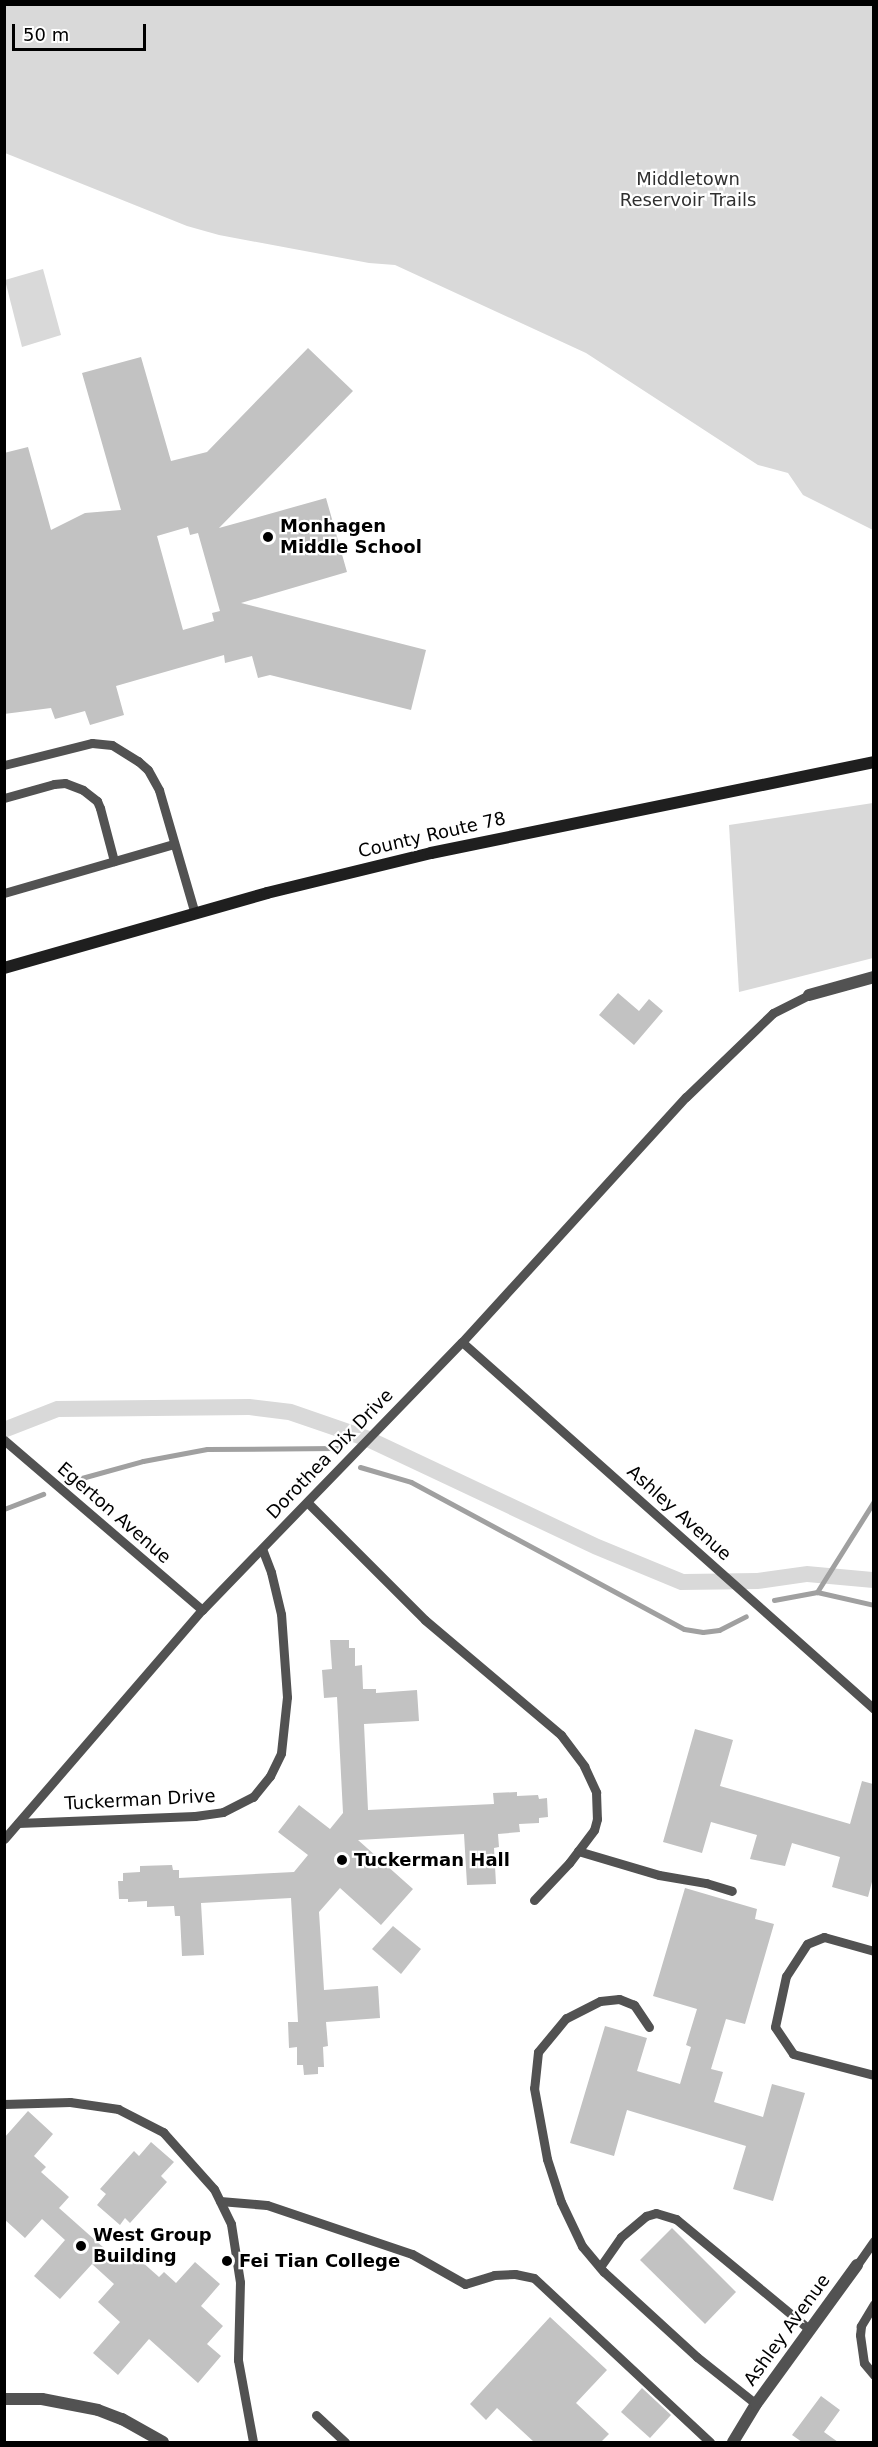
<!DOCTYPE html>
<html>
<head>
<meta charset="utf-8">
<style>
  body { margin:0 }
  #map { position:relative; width:878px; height:2447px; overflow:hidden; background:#fff; font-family:"DejaVu Sans",sans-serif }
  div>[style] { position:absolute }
  .green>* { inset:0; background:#d9d9d9 }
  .stream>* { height:5px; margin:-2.5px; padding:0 2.5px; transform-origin:2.5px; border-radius:2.5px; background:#a0a0a0 }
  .building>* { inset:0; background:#c2c2c2 }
  .lane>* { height:9px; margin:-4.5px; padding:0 4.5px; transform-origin:4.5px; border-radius:4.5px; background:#525252 }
  .street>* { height:12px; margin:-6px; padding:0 6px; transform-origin:6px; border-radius:6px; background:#525252 }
  .secondary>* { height:12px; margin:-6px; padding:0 6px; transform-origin:6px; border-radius:6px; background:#1f1f1f }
  .dots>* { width:16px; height:16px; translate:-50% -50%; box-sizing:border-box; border:3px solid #fff; border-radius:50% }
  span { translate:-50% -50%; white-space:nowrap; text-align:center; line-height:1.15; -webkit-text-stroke:4.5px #fff; paint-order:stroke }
  .park-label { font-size:18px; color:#303030 }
  .poi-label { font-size:18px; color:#000; font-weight:700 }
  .left { translate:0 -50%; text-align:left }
  .street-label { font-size:18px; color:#000 }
  .frame { position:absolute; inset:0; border:6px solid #000; pointer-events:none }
  .scale { position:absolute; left:12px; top:24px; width:134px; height:27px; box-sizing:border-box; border:3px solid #000; border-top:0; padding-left:8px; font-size:18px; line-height:21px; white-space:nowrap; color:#000; -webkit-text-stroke:4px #fff; paint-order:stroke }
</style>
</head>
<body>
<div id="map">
  <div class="green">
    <div style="clip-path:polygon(4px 5px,873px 5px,873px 530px,803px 495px,788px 473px,758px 465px,586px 353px,395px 265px,369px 263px,219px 235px,187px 226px,5px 153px)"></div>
    <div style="clip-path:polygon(43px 269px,61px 335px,22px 347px,5px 280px)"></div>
    <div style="clip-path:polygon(873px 803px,873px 958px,739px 992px,729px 825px)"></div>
    <div style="clip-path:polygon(250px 1399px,292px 1404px,370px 1431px,599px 1539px,684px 1574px,757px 1573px,807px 1566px,873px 1572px,873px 1588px,807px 1582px,758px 1589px,680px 1590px,593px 1554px,364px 1446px,288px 1420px,249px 1415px,59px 1417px,5px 1438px,5px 1421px,56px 1401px)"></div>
  </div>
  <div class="stream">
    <div style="left:360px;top:1467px;width:53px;rotate:16.4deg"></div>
    <div style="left:411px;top:1482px;width:310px;rotate:28.3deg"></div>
    <div style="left:684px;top:1629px;width:19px;rotate:9deg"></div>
    <div style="left:703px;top:1632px;width:16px;rotate:-7deg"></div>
    <div style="left:719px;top:1630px;width:30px;rotate:-27deg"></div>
    <div style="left:78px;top:1479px;width:67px;rotate:-15.5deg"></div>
    <div style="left:143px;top:1461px;width:65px;rotate:-10.6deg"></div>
    <div style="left:207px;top:1449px;width:130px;rotate:-0.4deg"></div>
    <div style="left:4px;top:1509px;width:42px;rotate:-21deg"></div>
    <div style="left:817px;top:1592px;width:107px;rotate:-57.9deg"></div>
    <div style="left:774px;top:1600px;width:44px;rotate:-10.5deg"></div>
    <div style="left:817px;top:1592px;width:58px;rotate:12.8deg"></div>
  </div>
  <div class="building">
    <div style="clip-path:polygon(evenodd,308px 348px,353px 391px,219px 528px,326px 498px,347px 572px,241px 603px,426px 650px,411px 710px,270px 675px,258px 678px,252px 656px,225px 663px,224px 655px,116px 686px,124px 715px,90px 725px,85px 711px,55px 719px,51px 708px,4px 714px,4px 453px,28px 447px,51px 530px,85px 513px,121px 510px,82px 373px,141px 357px,171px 461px,207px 452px,308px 348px,188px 527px,190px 535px,198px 533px,220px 611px,212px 613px,214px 621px,183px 630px,157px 536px,188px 527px)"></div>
    <div style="clip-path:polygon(618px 993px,639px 1011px,649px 999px,663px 1011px,634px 1045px,599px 1015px)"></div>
    <div style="clip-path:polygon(330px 1640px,349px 1640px,349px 1648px,355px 1648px,355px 1666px,362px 1665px,363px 1689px,376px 1689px,376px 1693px,417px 1690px,419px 1721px,364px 1724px,368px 1810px,494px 1804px,493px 1793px,517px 1792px,517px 1796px,538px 1795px,539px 1799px,547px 1798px,548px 1817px,539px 1818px,539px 1823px,519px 1824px,520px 1832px,498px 1834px,499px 1847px,494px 1848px,496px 1884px,467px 1885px,464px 1834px,358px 1840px,413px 1889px,381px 1925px,340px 1888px,319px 1912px,324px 1990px,378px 1986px,380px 2018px,326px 2022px,328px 2046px,323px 2047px,324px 2067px,318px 2067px,318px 2074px,304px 2075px,303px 2065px,297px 2065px,297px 2047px,289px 2048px,288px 2022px,298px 2022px,291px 1898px,201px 1903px,204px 1955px,182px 1956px,180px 1916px,175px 1916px,174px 1906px,147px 1907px,147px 1901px,128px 1902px,128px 1899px,119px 1899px,118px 1881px,123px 1881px,123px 1873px,140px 1872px,140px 1866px,172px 1865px,173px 1870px,179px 1870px,179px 1878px,294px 1872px,308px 1855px,278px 1832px,299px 1805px,330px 1829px,343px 1813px,337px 1697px,324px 1698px,322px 1670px,332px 1669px)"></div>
    <div style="clip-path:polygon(695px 1729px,733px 1740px,720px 1786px,850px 1824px,862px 1781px,873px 1784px,873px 1878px,868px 1897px,832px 1887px,840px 1857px,792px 1843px,785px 1866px,750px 1859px,757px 1835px,711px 1822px,702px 1853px,663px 1842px)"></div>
    <div style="clip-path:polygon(685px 1888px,757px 1909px,755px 1919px,774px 1924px,745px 2024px,726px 2019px,711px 2069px,723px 2072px,714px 2102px,763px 2117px,772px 2084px,805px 2093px,773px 2201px,733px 2189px,746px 2146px,627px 2110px,614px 2156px,570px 2143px,605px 2026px,647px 2038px,637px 2071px,680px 2084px,691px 2047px,686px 2045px,697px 2009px,653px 1996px)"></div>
    <div style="clip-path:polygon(393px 1926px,421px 1949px,401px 1974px,372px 1949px)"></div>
    <div style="clip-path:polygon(28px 2111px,53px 2134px,34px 2156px,46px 2167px,41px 2172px,69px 2197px,59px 2208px,122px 2264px,132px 2253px,159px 2277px,164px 2272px,176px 2283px,195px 2262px,220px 2284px,201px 2306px,223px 2326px,207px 2344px,221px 2356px,198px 2383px,149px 2339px,118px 2375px,93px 2353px,120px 2322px,98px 2302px,114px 2284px,92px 2264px,60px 2299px,34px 2276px,65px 2240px,42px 2219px,25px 2238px,4px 2219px,4px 2138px)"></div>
    <div style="clip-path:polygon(151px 2142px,174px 2162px,161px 2176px,167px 2182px,130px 2223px,125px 2218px,120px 2225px,97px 2205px,106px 2194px,100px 2189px,134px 2151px,139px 2156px)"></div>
    <div style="clip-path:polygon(672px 2228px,736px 2292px,705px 2324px,640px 2260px)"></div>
    <div style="clip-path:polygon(550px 2317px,607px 2370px,576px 2403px,609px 2434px,601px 2442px,534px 2442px,497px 2408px,486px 2420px,470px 2404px)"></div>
    <div style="clip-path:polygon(642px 2388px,671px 2415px,650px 2438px,621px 2412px)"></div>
    <div style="clip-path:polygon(821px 2396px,840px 2410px,824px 2432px,838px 2442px,802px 2442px,792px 2435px)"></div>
  </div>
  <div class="lane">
    <div style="left:4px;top:765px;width:91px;rotate:-14deg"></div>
    <div style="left:92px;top:743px;width:20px;rotate:6deg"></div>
    <div style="left:112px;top:745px;width:31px;rotate:32deg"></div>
    <div style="left:138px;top:761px;width:13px;rotate:42deg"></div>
    <div style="left:148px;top:770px;width:23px;rotate:61deg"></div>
    <div style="left:159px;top:790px;width:129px;rotate:73.8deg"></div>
    <div style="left:4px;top:798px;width:52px;rotate:-15.6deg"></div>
    <div style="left:54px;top:784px;width:11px;rotate:-5deg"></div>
    <div style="left:65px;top:783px;width:19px;rotate:21deg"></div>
    <div style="left:83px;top:790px;width:18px;rotate:38deg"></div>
    <div style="left:97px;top:801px;width:8px;rotate:67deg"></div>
    <div style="left:100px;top:808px;width:55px;rotate:75.2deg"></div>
    <div style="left:4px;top:893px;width:177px;rotate:-16.1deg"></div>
    <div style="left:462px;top:1342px;width:552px;rotate:41.69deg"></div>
    <div style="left:4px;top:1440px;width:261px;rotate:40.6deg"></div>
    <div style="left:308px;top:1503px;width:165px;rotate:45deg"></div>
    <div style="left:425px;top:1620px;width:178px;rotate:40.2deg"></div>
    <div style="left:561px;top:1735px;width:39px;rotate:53deg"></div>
    <div style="left:584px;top:1766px;width:29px;rotate:65deg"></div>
    <div style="left:596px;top:1792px;width:27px;rotate:88deg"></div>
    <div style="left:597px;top:1819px;width:11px;rotate:105deg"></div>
    <div style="left:594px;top:1830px;width:41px;rotate:127.1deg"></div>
    <div style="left:569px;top:1863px;width:51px;rotate:133.4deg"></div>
    <div style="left:18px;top:1823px;width:177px;rotate:-2.3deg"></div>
    <div style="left:195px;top:1816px;width:28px;rotate:-8deg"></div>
    <div style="left:223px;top:1812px;width:34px;rotate:-27deg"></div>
    <div style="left:253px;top:1797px;width:27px;rotate:-51deg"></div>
    <div style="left:270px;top:1776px;width:25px;rotate:-64deg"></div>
    <div style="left:281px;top:1753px;width:56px;rotate:-83.9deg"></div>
    <div style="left:287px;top:1697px;width:83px;rotate:-94.1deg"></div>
    <div style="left:281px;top:1614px;width:43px;rotate:-103.4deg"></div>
    <div style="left:271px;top:1572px;width:25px;rotate:-111deg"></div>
    <div style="left:4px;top:1839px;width:303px;rotate:-49.2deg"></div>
    <div style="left:202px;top:1610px;width:373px;rotate:-45.9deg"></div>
    <div style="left:462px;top:1342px;width:332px;rotate:-47.6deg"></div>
    <div style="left:686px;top:1097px;width:121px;rotate:-44deg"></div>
    <div style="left:773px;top:1013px;width:40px;rotate:-26.6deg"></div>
    <div style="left:578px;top:1851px;width:84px;rotate:16.5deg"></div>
    <div style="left:659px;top:1875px;width:48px;rotate:9.7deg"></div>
    <div style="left:706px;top:1883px;width:27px;rotate:17deg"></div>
    <div style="left:874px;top:1951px;width:52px;rotate:-164.4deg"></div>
    <div style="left:824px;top:1937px;width:18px;rotate:158deg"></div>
    <div style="left:807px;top:1944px;width:38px;rotate:123deg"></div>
    <div style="left:786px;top:1976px;width:52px;rotate:102.2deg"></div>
    <div style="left:775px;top:2027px;width:32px;rotate:56deg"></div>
    <div style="left:793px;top:2054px;width:84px;rotate:14.5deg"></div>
    <div style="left:649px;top:2027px;width:27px;rotate:-124deg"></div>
    <div style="left:634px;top:2005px;width:16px;rotate:-158deg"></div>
    <div style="left:619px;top:1999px;width:19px;rotate:174deg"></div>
    <div style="left:600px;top:2001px;width:38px;rotate:153deg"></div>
    <div style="left:566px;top:2018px;width:44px;rotate:129.5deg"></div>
    <div style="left:538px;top:2052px;width:36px;rotate:96deg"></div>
    <div style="left:534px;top:2088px;width:72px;rotate:79.6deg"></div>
    <div style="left:547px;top:2159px;width:45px;rotate:72deg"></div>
    <div style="left:561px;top:2202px;width:49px;rotate:64.5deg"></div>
    <div style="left:582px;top:2246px;width:34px;rotate:50deg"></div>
    <div style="left:604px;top:2272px;width:126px;rotate:42.4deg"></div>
    <div style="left:697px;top:2357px;width:75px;rotate:38.5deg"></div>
    <div style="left:4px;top:2104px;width:66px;rotate:-1.7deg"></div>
    <div style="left:70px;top:2102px;width:49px;rotate:8.3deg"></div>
    <div style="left:118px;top:2109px;width:51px;rotate:27.1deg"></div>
    <div style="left:163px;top:2132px;width:76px;rotate:48.2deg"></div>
    <div style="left:214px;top:2189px;width:39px;rotate:64deg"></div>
    <div style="left:231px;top:2224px;width:59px;rotate:81.2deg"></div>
    <div style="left:240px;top:2282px;width:78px;rotate:91.5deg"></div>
    <div style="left:238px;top:2360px;width:83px;rotate:79.6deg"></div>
    <div style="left:220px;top:2201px;width:47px;rotate:4.9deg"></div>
    <div style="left:267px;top:2205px;width:153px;rotate:18.7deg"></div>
    <div style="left:412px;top:2254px;width:61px;rotate:29.5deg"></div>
    <div style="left:465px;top:2284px;width:30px;rotate:-17deg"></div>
    <div style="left:494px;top:2275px;width:21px;rotate:-3deg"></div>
    <div style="left:515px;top:2274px;width:19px;rotate:12deg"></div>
    <div style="left:534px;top:2278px;width:241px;rotate:43deg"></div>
    <div style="left:857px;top:2265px;width:29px;rotate:-55deg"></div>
    <div style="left:600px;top:2267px;width:37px;rotate:-55deg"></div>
    <div style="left:621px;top:2237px;width:33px;rotate:-40deg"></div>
    <div style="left:646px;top:2216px;width:10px;rotate:-17deg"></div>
    <div style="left:656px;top:2213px;width:21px;rotate:17deg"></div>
    <div style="left:676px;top:2219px;width:174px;rotate:39.6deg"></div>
    <div style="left:874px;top:2304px;width:26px;rotate:121deg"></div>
    <div style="left:861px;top:2326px;width:9px;rotate:96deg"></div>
    <div style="left:860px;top:2335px;width:28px;rotate:82deg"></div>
    <div style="left:864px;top:2363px;width:16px;rotate:50deg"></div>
    <div style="left:316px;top:2415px;width:40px;rotate:43deg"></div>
  </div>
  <div class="street">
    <div style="left:809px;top:995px;width:67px;rotate:-15.5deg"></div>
    <div style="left:4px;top:2399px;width:38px"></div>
    <div style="left:42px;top:2399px;width:57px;rotate:11.1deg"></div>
    <div style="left:98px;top:2410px;width:26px;rotate:21deg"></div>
    <div style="left:122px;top:2419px;width:47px;rotate:29.3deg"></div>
    <div style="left:733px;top:2442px;width:44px;rotate:-58.8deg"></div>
    <div style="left:756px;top:2404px;width:172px;rotate:-54deg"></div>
  </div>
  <div class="secondary">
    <div style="left:4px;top:968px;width:273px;rotate:-15.9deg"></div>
    <div style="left:267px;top:893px;width:169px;rotate:-13.7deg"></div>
    <div style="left:431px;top:853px;width:452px;rotate:-11.6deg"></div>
  </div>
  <div class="dots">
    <div style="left:268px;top:537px;background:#000"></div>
    <div style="left:342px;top:1860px;background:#000"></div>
    <div style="left:81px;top:2246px;background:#000"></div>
    <div style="left:227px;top:2261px;background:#000"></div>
  </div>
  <div class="park-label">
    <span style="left:688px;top:190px">Middletown<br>Reservoir Trails</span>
  </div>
  <div class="poi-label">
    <span class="left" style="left:280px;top:537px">Monhagen<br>Middle School</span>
    <span class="left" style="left:354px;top:1860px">Tuckerman Hall</span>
    <span class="left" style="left:93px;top:2246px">West Group<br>Building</span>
    <span class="left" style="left:239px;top:2261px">Fei Tian College</span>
  </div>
  <div class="street-label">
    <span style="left:432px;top:835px;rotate:-13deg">County Route 78</span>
    <span style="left:330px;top:1454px;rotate:-46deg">Dorothea Dix Drive</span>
    <span style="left:114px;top:1513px;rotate:41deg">Egerton Avenue</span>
    <span style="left:679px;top:1513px;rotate:42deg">Ashley Avenue</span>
    <span style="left:140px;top:1800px;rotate:-3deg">Tuckerman Drive</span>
    <span style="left:787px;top:2330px;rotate:-54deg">Ashley Avenue</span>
  </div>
  <div class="frame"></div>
  <div class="scale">50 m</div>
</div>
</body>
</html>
